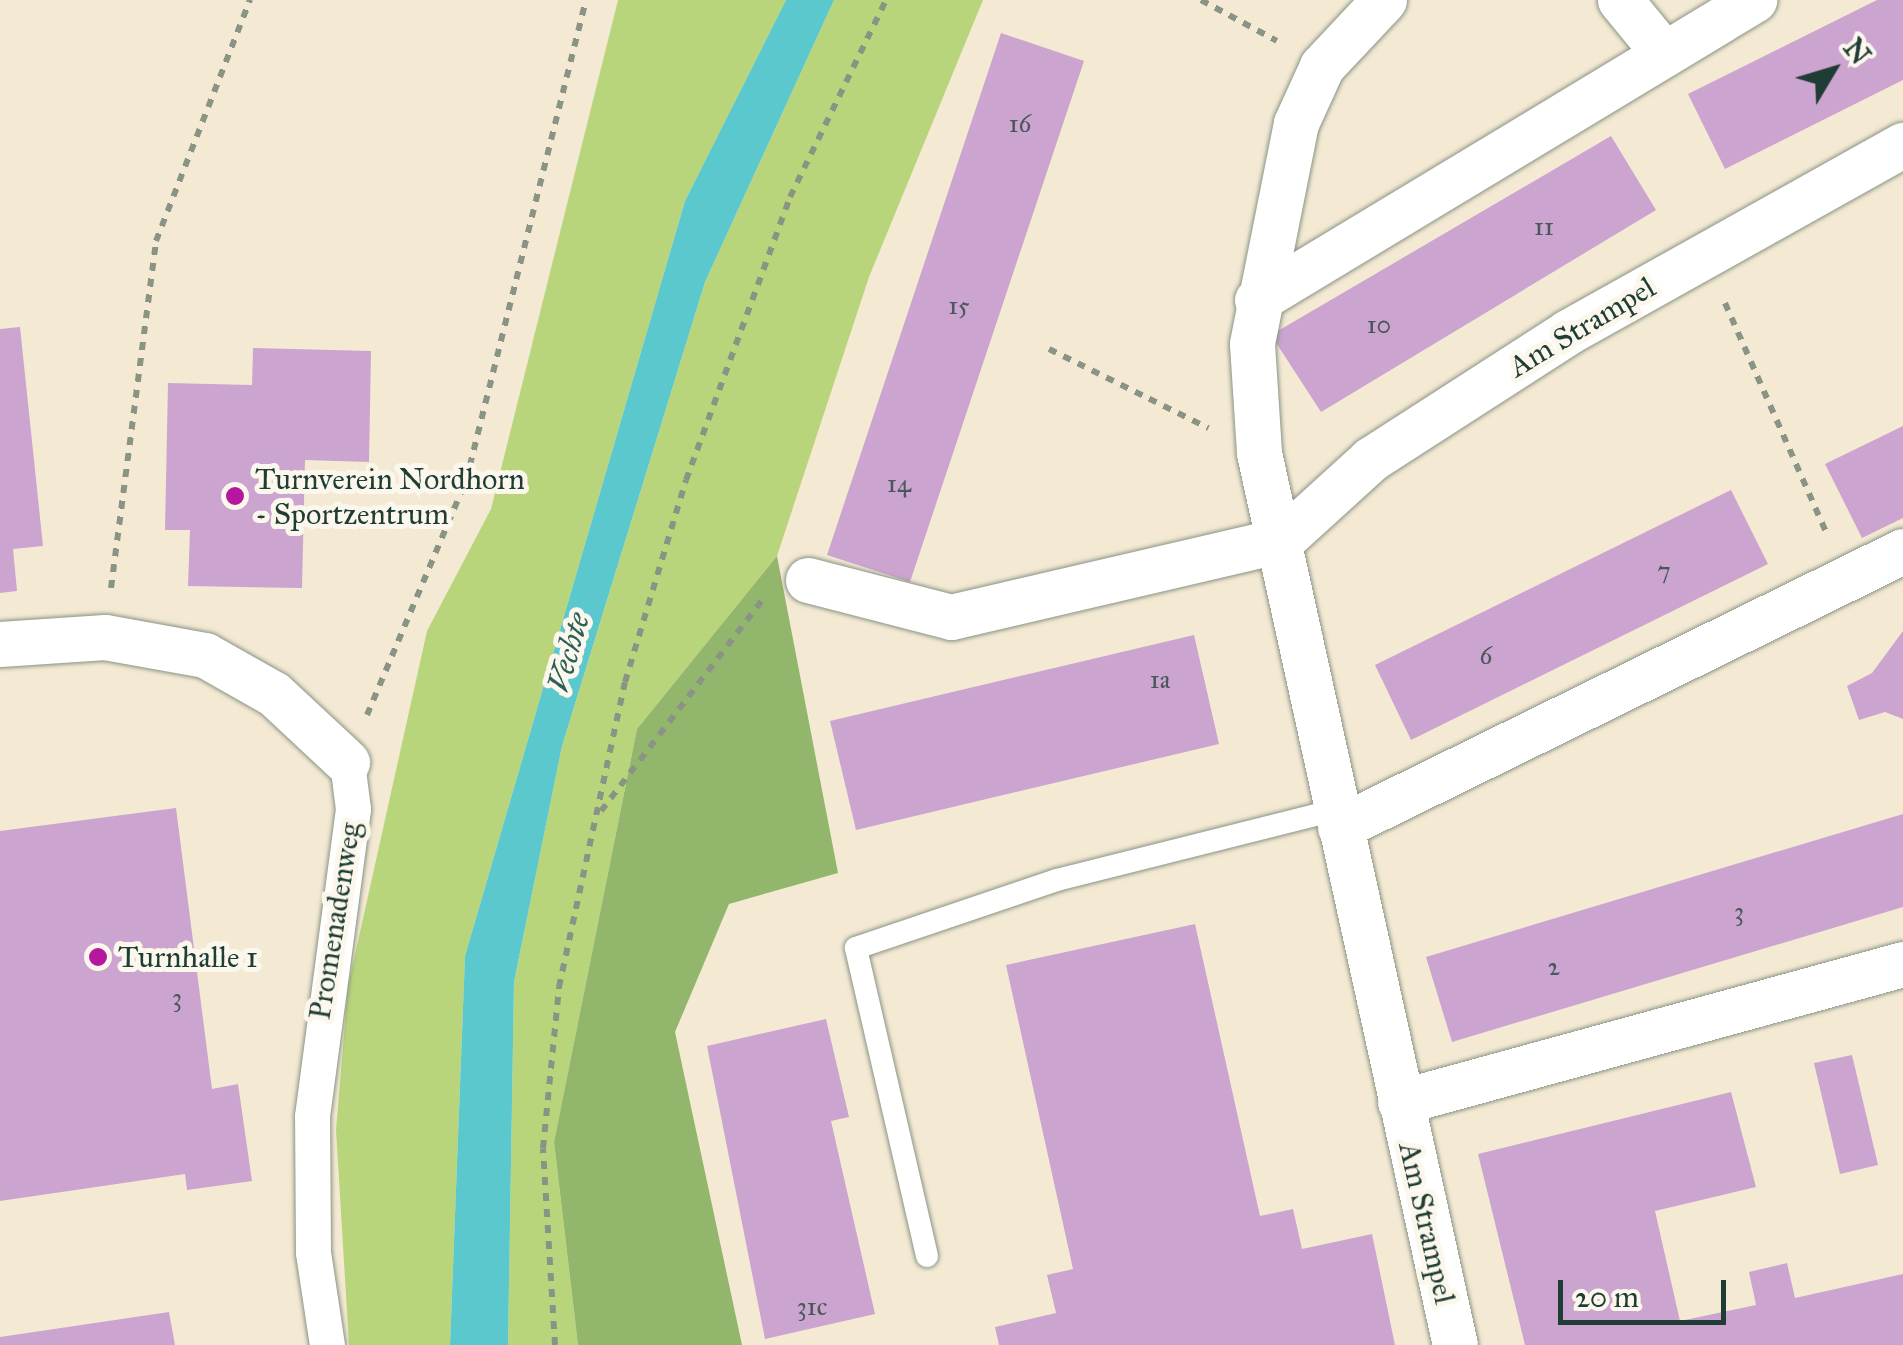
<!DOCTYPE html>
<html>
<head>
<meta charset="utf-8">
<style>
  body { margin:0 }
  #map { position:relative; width:1903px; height:1345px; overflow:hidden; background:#f4ead4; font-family:"IM FELL Great Primer",serif }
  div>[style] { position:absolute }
  .green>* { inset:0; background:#b9d57b }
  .forest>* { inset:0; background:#92b66b }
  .water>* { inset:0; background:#5bc8ce }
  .building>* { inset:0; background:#cba4d0 }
  .path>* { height:6px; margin-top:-3px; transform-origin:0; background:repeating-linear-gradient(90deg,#8a9484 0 8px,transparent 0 16px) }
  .roads { filter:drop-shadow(0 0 2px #8a9484) drop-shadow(0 0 2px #8a9484) }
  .service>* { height:22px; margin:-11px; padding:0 11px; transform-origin:11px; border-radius:11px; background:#fff }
  .pedestrian>* { height:35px; margin:-17.5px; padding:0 17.5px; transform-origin:17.5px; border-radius:17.5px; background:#fff }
  .minor>* { height:45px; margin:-22.5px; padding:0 22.5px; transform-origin:22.5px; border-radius:22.5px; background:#fff }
  .dots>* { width:28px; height:28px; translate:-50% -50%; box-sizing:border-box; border:5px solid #fbf7ec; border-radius:50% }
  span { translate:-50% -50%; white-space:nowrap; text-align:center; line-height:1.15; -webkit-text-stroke:10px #fbf7ec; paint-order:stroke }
  .number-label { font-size:25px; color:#4a575b }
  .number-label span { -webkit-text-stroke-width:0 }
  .street-label { font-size:30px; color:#1f3d34 }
  .poi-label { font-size:30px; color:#1f3d34 }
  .left { translate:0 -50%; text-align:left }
  .water-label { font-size:32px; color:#2e605a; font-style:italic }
  .north { position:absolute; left:1783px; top:20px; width:100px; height:100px; -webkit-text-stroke:8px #fbf7ec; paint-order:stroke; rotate:52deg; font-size:28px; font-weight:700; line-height:40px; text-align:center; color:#1f3d34 }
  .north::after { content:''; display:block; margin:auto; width:35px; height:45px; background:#1f3d34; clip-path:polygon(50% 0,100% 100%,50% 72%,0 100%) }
  .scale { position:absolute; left:1558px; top:1280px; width:168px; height:45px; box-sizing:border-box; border:5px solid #1f3d34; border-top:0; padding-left:12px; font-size:30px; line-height:35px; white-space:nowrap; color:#1f3d34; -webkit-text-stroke:8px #fbf7ec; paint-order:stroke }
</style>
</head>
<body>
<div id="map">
  <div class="green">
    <div style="clip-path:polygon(618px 0,786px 0,685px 201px,465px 956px,450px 1345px,349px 1345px,336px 1130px,348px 986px,427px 631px,491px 509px)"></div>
    <div style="clip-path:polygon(834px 0,983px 0,869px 277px,777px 556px,637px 729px,554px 1142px,578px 1345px,508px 1345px,514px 982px,562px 746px,705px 282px)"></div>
  </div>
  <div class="forest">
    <div style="clip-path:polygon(777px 556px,838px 873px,729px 904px,675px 1032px,742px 1345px,578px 1345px,554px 1142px,637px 729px)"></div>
  </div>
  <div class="water">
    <div style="clip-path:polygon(786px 0,834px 0,705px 282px,562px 746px,514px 982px,508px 1345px,450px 1345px,465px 956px,685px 201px)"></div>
  </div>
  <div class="building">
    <div style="clip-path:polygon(1877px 0,1903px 0,1903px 80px,1725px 169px,1688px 94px)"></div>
    <div style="clip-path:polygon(1001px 33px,1084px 61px,910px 582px,827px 555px)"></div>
    <div style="clip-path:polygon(1611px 136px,1656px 210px,1321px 412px,1271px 335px)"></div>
    <div style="clip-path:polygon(20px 327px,43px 546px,13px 549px,17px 591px,0 593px,0 329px)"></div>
    <div style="clip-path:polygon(253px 348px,371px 351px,369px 462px,305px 460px,302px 588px,188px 586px,190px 530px,165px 530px,168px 383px,252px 385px)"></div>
    <div style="clip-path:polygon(1903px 426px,1903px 518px,1862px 538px,1825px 464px)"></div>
    <div style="clip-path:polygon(1731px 490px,1768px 564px,1411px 740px,1375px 665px)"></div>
    <div style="clip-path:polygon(1903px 631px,1903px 719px,1885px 712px,1859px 720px,1847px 686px,1872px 673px)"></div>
    <div style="clip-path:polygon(1194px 635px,1219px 744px,856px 830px,830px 721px)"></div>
    <div style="clip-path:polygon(176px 808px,212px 1089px,238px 1084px,252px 1181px,187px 1190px,185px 1174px,0 1201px,0 831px)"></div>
    <div style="clip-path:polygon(1903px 814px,1903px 907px,1452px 1042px,1426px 957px)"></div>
    <div style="clip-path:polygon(1195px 924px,1260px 1216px,1293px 1209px,1302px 1249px,1372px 1234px,1395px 1345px,999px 1345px,995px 1327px,1056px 1313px,1047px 1275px,1073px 1269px,1006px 965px)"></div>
    <div style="clip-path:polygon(826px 1019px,849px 1117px,831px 1121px,875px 1314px,765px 1339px,707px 1046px)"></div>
    <div style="clip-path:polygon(1852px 1055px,1878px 1165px,1840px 1174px,1814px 1063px)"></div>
    <div style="clip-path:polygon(1731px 1092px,1756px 1187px,1655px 1211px,1680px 1321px,1756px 1305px,1749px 1272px,1787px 1263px,1795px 1298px,1903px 1274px,1903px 1345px,1525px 1345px,1478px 1154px)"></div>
    <div style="clip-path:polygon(169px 1312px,175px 1345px,0 1345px,0 1337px)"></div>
  </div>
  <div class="path">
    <div style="left:1201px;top:0;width:86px;rotate:28.3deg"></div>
    <div style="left:1725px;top:303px;width:253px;rotate:66.2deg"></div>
    <div style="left:1049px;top:349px;width:178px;rotate:26.4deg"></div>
    <div style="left:111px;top:588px;width:350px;rotate:-82.6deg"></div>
    <div style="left:156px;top:241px;width:259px;rotate:-68.7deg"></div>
    <div style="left:367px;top:715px;width:254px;rotate:-67.1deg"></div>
    <div style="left:466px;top:481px;width:496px;rotate:-76deg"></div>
    <div style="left:601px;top:811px;width:268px;rotate:-52.6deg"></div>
    <div style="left:555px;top:1345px;width:197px;rotate:-93.5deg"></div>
    <div style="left:543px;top:1148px;width:162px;rotate:-84.3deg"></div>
    <div style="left:559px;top:987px;width:312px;rotate:-77.8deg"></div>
    <div style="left:625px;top:682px;width:211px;rotate:-73.2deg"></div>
    <div style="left:686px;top:480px;width:302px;rotate:-69.8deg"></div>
    <div style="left:790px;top:197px;width:219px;rotate:-64deg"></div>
  </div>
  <div class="roads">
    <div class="service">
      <div style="left:927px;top:1256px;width:316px;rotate:-103deg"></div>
      <div style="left:856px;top:948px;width:212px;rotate:-18.7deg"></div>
      <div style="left:1057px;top:880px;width:288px;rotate:-14.1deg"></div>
    </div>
    <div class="pedestrian">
      <div style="left:327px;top:1345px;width:94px;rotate:-98.6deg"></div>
      <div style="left:313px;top:1252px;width:136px;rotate:-90.4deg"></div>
      <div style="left:312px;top:1116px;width:310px;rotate:-82.4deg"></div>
      <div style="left:353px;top:809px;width:47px;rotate:-97.3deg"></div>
    </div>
    <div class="minor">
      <div style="left:1384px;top:0;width:91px;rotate:133.2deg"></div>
      <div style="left:1322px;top:66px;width:63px;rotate:114.5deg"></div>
      <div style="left:1296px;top:123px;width:225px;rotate:101.3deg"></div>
      <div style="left:1252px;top:344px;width:109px;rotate:86.3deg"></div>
      <div style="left:1259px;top:453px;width:913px;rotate:77.61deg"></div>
      <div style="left:1620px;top:0;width:65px;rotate:50.6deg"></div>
      <div style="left:1257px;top:300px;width:581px;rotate:-31.12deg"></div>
      <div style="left:808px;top:580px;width:148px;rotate:14.5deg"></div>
      <div style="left:951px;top:617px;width:340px;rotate:-13.1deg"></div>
      <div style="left:1282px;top:540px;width:120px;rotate:-42.3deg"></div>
      <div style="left:1371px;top:459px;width:234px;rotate:-32.8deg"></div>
      <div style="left:1568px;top:332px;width:384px;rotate:-29.2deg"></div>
      <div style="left:0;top:644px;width:105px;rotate:-3.8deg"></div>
      <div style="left:105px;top:637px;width:102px;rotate:10.2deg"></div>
      <div style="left:205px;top:655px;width:79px;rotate:29.5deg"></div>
      <div style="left:274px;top:694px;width:100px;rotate:43deg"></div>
      <div style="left:1340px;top:827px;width:627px;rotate:-26.12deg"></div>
      <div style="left:1400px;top:1102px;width:522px;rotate:-15.34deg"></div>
    </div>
  </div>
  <div class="dots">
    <div style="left:235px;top:496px;background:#b5179e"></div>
    <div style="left:98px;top:957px;background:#b5179e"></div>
  </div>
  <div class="number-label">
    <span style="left:1020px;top:124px">16</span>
    <span style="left:1544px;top:227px">11</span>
    <span style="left:959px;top:306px">15</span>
    <span style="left:1379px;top:325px">10</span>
    <span style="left:899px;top:484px">14</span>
    <span style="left:1664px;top:571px">7</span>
    <span style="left:1486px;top:656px">6</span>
    <span style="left:1160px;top:680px">1a</span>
    <span style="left:1739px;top:912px">3</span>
    <span style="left:1554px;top:967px">2</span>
    <span style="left:177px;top:998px">3</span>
    <span style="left:812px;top:1307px">31c</span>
  </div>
  <div class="street-label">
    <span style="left:1582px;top:327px;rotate:-31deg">Am Strampel</span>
    <span style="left:335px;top:921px;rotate:-81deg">Promenadenweg</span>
    <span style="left:1427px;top:1223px;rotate:77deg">Am Strampel</span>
  </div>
  <div class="poi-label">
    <span class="left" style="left:255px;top:496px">Turnverein Nordhorn<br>- Sportzentrum</span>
    <span class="left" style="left:118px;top:957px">Turnhalle 1</span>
  </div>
  <div class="water-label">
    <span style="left:569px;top:653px;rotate:-74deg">Vechte</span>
  </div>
  <div class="north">N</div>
  <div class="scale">20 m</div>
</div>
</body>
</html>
